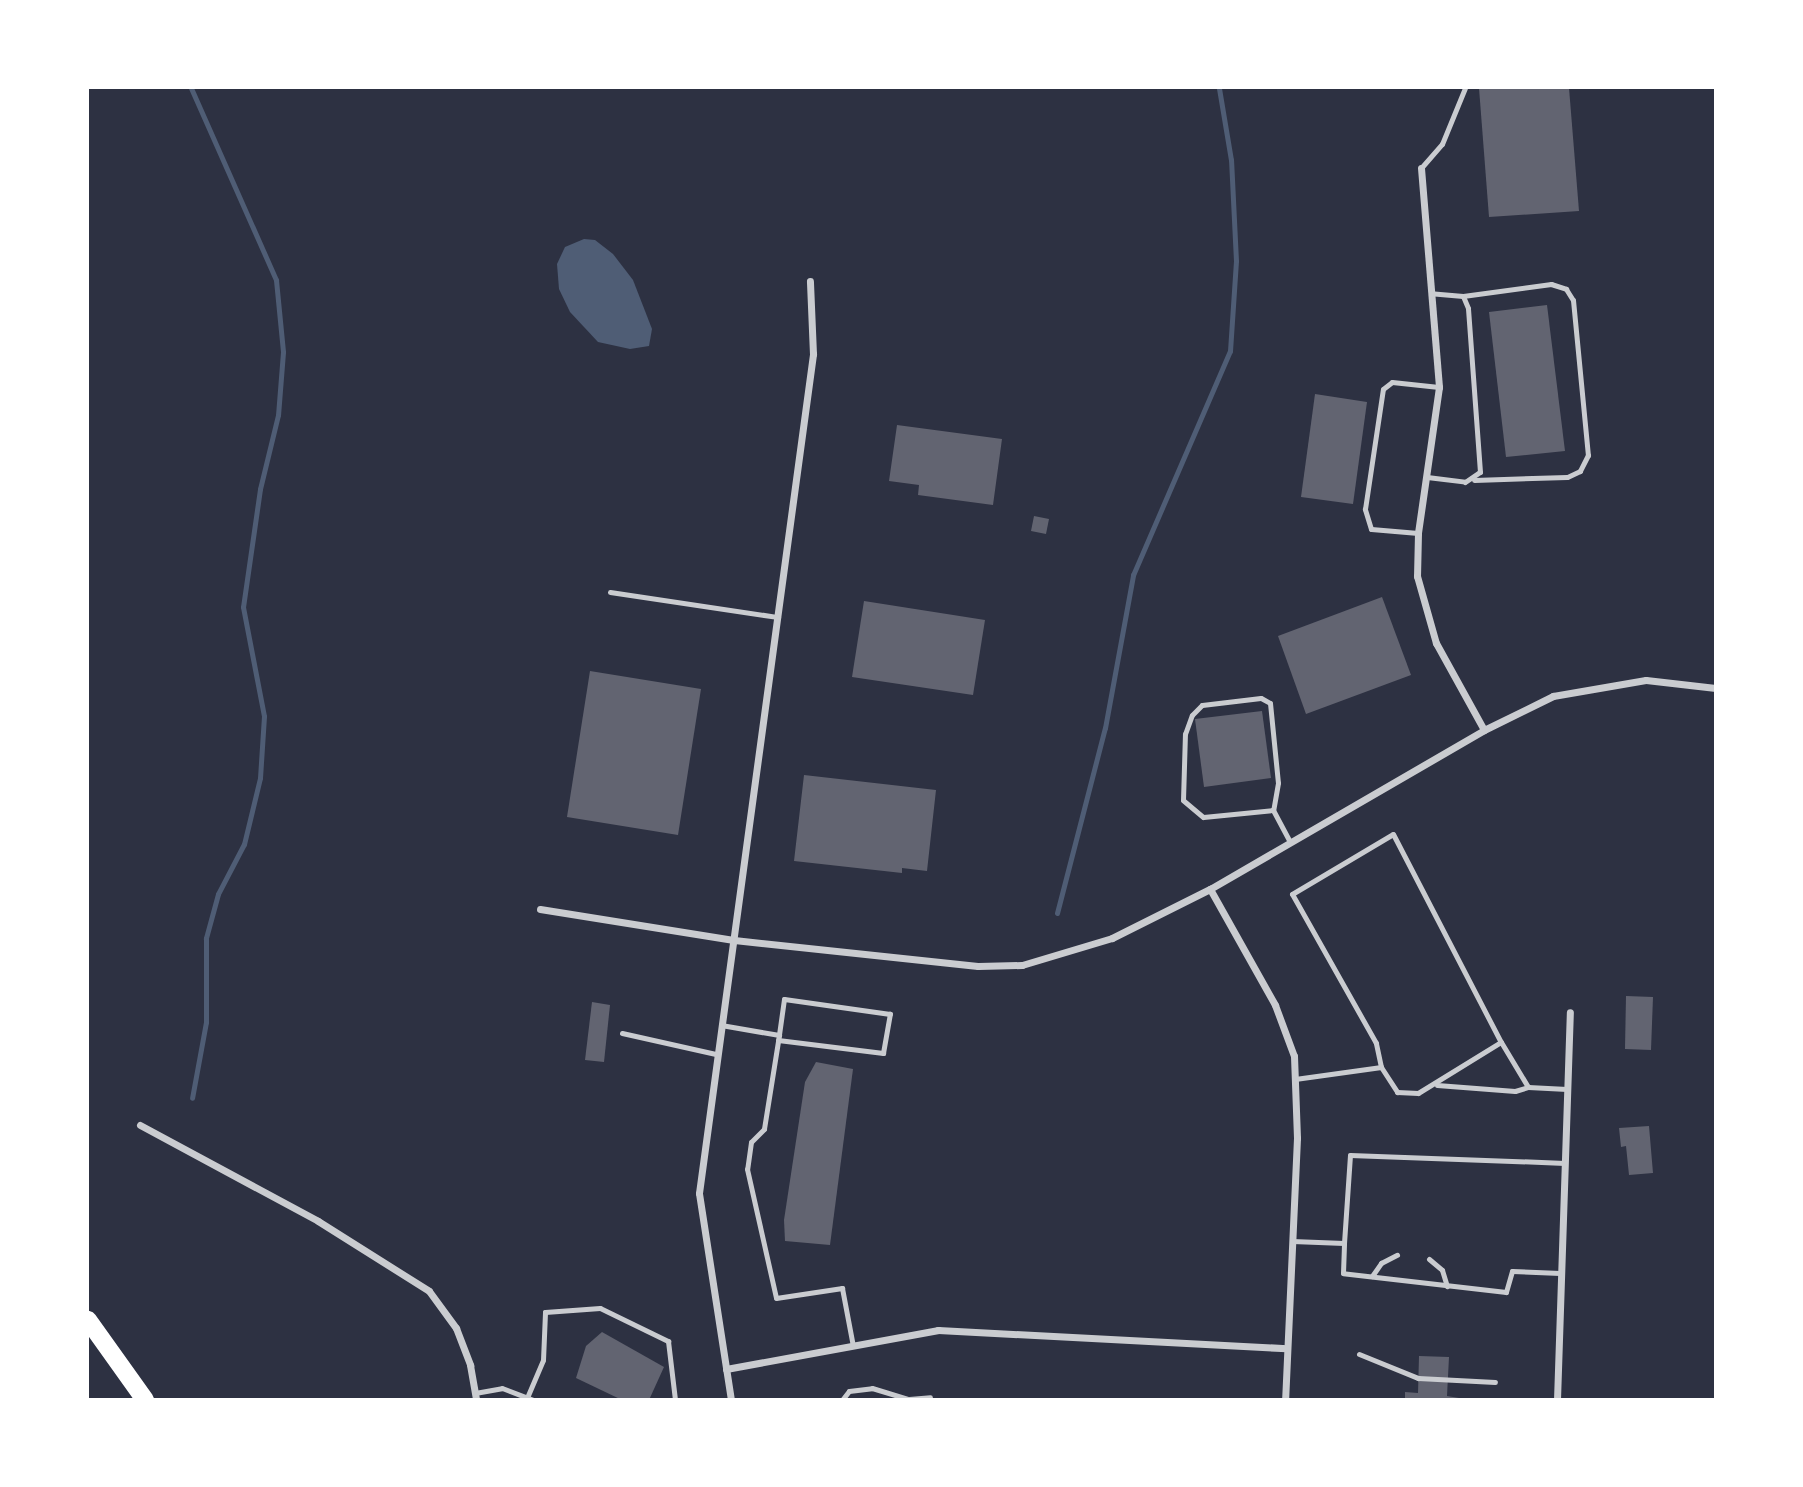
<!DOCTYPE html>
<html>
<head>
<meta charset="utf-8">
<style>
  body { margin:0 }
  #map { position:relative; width:1803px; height:1487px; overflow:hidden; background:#2d3142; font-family:"PT Sans",sans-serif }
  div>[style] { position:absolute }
  .water>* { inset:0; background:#4f5d75 }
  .stream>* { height:5px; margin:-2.5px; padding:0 2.5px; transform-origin:2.5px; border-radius:2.5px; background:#4f5d75 }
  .building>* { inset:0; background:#626471 }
  .service>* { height:5px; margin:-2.5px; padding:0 2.5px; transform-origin:2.5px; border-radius:2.5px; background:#caccd0 }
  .minor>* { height:7px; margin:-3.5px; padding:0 3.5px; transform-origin:3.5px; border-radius:3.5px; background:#caccd0 }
  .motorway>* { height:18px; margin:-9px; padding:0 9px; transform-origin:9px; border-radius:9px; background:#fff }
  span { translate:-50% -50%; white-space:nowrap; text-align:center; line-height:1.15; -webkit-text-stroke:7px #fff; paint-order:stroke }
  .frame { position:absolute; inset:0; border:89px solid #fff; pointer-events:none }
</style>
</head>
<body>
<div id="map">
  <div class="water">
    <div style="clip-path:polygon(584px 239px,595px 240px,613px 254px,633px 280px,652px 329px,649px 346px,630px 349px,598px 342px,570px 312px,559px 289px,557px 264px,565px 247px)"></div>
  </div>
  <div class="stream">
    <div style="left:191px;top:88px;width:210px;rotate:66.1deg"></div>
    <div style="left:276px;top:280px;width:72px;rotate:84.4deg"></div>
    <div style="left:283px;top:352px;width:63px;rotate:94.5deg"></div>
    <div style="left:278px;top:415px;width:76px;rotate:103.7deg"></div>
    <div style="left:260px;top:489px;width:119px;rotate:98.2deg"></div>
    <div style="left:243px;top:607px;width:111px;rotate:79.1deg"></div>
    <div style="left:264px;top:716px;width:62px;rotate:93.7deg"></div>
    <div style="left:260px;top:778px;width:68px;rotate:103.6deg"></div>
    <div style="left:244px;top:844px;width:56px;rotate:117.5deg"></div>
    <div style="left:218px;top:894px;width:46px;rotate:105.3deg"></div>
    <div style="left:206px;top:938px;width:84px;rotate:90deg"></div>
    <div style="left:206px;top:1022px;width:77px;rotate:100.4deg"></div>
    <div style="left:1057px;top:913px;width:191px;rotate:-75.5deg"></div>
    <div style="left:1105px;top:728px;width:156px;rotate:-79.6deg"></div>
    <div style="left:1133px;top:575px;width:244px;rotate:-66.6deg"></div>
    <div style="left:1230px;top:351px;width:90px;rotate:-86.2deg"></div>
    <div style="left:1236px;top:261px;width:101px;rotate:-92.8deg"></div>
    <div style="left:1231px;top:160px;width:73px;rotate:-99.5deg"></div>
  </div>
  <div class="building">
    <div style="clip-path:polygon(1479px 88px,1569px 88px,1579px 211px,1489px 217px)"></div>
    <div style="clip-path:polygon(1547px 305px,1565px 451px,1506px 457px,1489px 312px)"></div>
    <div style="clip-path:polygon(1315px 394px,1367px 402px,1353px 504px,1301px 497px)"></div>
    <div style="clip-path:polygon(897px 425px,1002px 439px,993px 505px,918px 495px,919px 485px,889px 481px)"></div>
    <div style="clip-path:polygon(1034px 516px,1049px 519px,1046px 534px,1031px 531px)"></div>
    <div style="clip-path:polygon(1382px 597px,1411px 675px,1306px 714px,1278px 636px)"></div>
    <div style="clip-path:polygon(864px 601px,985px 620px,973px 695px,852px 677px)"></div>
    <div style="clip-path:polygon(590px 671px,701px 689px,678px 835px,567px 817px)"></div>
    <div style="clip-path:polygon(1262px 711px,1271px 778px,1204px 787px,1195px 719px)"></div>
    <div style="clip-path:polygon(804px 775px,936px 790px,927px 871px,902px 868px,902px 873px,794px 861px)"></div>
    <div style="clip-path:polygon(1626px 996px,1653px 997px,1651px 1050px,1625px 1049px)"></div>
    <div style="clip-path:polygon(592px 1002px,610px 1005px,604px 1062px,585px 1060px)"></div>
    <div style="clip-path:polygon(816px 1062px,853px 1069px,830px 1245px,785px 1241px,784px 1220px,805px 1082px)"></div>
    <div style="clip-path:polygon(1649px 1126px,1653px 1173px,1629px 1175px,1626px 1146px,1621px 1147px,1619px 1128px)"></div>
    <div style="clip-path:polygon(602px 1332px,664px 1367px,649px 1400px,622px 1400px,576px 1378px,586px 1346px)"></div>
    <div style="clip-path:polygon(1419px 1356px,1449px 1357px,1447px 1396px,1471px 1400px,1405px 1400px,1405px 1392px,1418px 1393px)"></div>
  </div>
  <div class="service">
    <div style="left:1421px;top:168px;width:32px;rotate:-49deg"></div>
    <div style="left:1442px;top:144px;width:61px;rotate:-67.7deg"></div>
    <div style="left:1463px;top:296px;width:89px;rotate:-7.8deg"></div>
    <div style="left:1551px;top:284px;width:16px;rotate:18deg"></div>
    <div style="left:1566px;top:289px;width:13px;rotate:58deg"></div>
    <div style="left:1573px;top:300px;width:156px;rotate:84.5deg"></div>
    <div style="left:1588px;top:455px;width:18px;rotate:117deg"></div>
    <div style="left:1580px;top:471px;width:14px;rotate:155deg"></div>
    <div style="left:1567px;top:477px;width:93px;rotate:178.2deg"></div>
    <div style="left:1427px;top:477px;width:38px;rotate:7deg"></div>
    <div style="left:1465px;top:482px;width:18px;rotate:-34deg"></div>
    <div style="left:1480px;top:472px;width:164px;rotate:-94.2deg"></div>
    <div style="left:1468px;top:308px;width:13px;rotate:-113deg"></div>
    <div style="left:1463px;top:296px;width:32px;rotate:-175deg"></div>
    <div style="left:1418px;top:533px;width:47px;rotate:-175.1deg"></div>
    <div style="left:1371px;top:529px;width:21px;rotate:-107deg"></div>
    <div style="left:1365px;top:509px;width:121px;rotate:-81.5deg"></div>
    <div style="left:1383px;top:389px;width:11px;rotate:-38deg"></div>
    <div style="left:1392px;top:382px;width:47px;rotate:6.1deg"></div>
    <div style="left:610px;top:592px;width:170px;rotate:8.5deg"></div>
    <div style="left:1273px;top:810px;width:70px;rotate:174.3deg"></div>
    <div style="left:1203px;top:817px;width:26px;rotate:-140deg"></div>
    <div style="left:1183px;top:800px;width:66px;rotate:-88.3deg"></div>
    <div style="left:1185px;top:734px;width:20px;rotate:-70deg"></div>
    <div style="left:1192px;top:715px;width:14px;rotate:-45deg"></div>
    <div style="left:1202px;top:705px;width:59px;rotate:-6.8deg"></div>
    <div style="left:1261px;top:698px;width:10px;rotate:29deg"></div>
    <div style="left:1270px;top:703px;width:80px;rotate:84.3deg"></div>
    <div style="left:1278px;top:783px;width:27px;rotate:100deg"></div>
    <div style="left:1273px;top:810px;width:36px;rotate:62deg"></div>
    <div style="left:721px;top:1025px;width:59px;rotate:9.8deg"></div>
    <div style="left:622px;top:1033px;width:96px;rotate:12.6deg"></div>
    <div style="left:778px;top:1040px;width:106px;rotate:7.1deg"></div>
    <div style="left:883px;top:1053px;width:40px;rotate:-80deg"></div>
    <div style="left:890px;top:1014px;width:107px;rotate:-171.9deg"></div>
    <div style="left:784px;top:999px;width:36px;rotate:98deg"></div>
    <div style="left:779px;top:1035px;width:95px;rotate:99.1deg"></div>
    <div style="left:764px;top:1129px;width:18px;rotate:135deg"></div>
    <div style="left:751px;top:1142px;width:27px;rotate:98deg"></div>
    <div style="left:747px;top:1169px;width:132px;rotate:77.3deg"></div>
    <div style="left:776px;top:1298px;width:67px;rotate:-8.6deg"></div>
    <div style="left:842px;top:1288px;width:59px;rotate:79.3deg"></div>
    <div style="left:1381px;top:1067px;width:25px;rotate:-102deg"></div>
    <div style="left:1376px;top:1043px;width:171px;rotate:-119.4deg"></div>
    <div style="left:1292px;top:894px;width:117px;rotate:-30.7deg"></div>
    <div style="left:1393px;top:834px;width:234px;rotate:62.6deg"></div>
    <div style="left:1295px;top:1079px;width:87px;rotate:-7.9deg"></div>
    <div style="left:1381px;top:1067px;width:30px;rotate:57deg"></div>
    <div style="left:1397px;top:1092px;width:21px;rotate:3deg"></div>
    <div style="left:1418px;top:1093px;width:97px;rotate:-31.6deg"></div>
    <div style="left:1501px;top:1042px;width:52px;rotate:59deg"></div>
    <div style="left:1528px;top:1087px;width:39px;rotate:3deg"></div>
    <div style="left:1437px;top:1085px;width:78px;rotate:4.4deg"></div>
    <div style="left:1515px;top:1091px;width:14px;rotate:-17deg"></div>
    <div style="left:1292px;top:1241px;width:52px;rotate:2.2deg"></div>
    <div style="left:1429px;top:1259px;width:17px;rotate:40deg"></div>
    <div style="left:1442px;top:1270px;width:17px;rotate:73deg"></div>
    <div style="left:1560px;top:1273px;width:48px;rotate:-177.6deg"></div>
    <div style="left:1512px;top:1271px;width:22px;rotate:106deg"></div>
    <div style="left:1506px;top:1292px;width:164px;rotate:-173.4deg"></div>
    <div style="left:1343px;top:1273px;width:30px;rotate:-88deg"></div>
    <div style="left:1344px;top:1243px;width:88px;rotate:-86.1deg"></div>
    <div style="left:1350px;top:1155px;width:215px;rotate:2.1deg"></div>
    <div style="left:1372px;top:1276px;width:16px;rotate:-55deg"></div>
    <div style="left:1381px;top:1263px;width:18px;rotate:-27deg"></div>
    <div style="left:1359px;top:1354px;width:64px;rotate:22.1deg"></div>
    <div style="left:1418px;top:1378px;width:77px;rotate:3deg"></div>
    <div style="left:475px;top:1393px;width:27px;rotate:-10deg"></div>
    <div style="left:502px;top:1388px;width:33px;rotate:21deg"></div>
    <div style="left:909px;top:1399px;width:21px;rotate:-5deg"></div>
    <div style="left:526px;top:1400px;width:43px;rotate:-67deg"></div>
    <div style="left:543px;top:1360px;width:48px;rotate:-87.6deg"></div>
    <div style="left:545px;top:1312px;width:55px;rotate:-4.2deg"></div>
    <div style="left:600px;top:1308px;width:76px;rotate:25.9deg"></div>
    <div style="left:668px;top:1341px;width:59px;rotate:83.2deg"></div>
    <div style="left:842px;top:1400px;width:11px;rotate:-52deg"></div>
    <div style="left:849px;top:1391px;width:23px;rotate:-7deg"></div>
    <div style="left:872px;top:1388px;width:39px;rotate:17deg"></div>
  </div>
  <div class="minor">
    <div style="left:1421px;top:168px;width:220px;rotate:85.3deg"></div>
    <div style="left:1439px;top:387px;width:148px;rotate:98.2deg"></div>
    <div style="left:1418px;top:533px;width:43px;rotate:91.3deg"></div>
    <div style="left:1417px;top:576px;width:70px;rotate:74.2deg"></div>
    <div style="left:1436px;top:643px;width:99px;rotate:61.1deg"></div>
    <div style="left:1210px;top:889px;width:133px;rotate:60.7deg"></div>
    <div style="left:1275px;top:1005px;width:54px;rotate:69.6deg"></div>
    <div style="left:1294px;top:1056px;width:82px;rotate:87.9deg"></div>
    <div style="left:1297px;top:1138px;width:262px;rotate:92.6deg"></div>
    <div style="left:540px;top:909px;width:196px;rotate:9.1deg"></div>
    <div style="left:734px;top:940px;width:245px;rotate:6.1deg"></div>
    <div style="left:978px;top:966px;width:44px;rotate:-1.3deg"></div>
    <div style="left:1022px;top:965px;width:94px;rotate:-16.7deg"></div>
    <div style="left:1112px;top:938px;width:110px;rotate:-26.6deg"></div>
    <div style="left:1210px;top:889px;width:317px;rotate:-30.1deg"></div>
    <div style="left:1484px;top:730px;width:77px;rotate:-26.2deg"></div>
    <div style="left:1553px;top:696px;width:94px;rotate:-9.8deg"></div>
    <div style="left:1646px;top:680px;width:70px;rotate:6.5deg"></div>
    <div style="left:140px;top:1125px;width:202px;rotate:28.3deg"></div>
    <div style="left:318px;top:1221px;width:131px;rotate:32.2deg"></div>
    <div style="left:429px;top:1291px;width:46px;rotate:53.9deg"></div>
    <div style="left:456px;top:1328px;width:40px;rotate:69deg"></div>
    <div style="left:470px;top:1365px;width:36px;rotate:80deg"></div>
    <div style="left:726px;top:1369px;width:216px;rotate:-10.4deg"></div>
    <div style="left:938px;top:1330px;width:349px;rotate:3deg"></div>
    <div style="left:731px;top:1400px;width:209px;rotate:-98.8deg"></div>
    <div style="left:699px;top:1193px;width:847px;rotate:-82.26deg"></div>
    <div style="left:813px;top:354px;width:73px;rotate:-92.4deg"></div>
    <div style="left:1557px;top:1400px;width:388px;rotate:-88.1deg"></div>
  </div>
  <div class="motorway">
    <div style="left:88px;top:1320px;width:98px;rotate:54.5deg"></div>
  </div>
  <div class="frame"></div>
</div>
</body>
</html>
